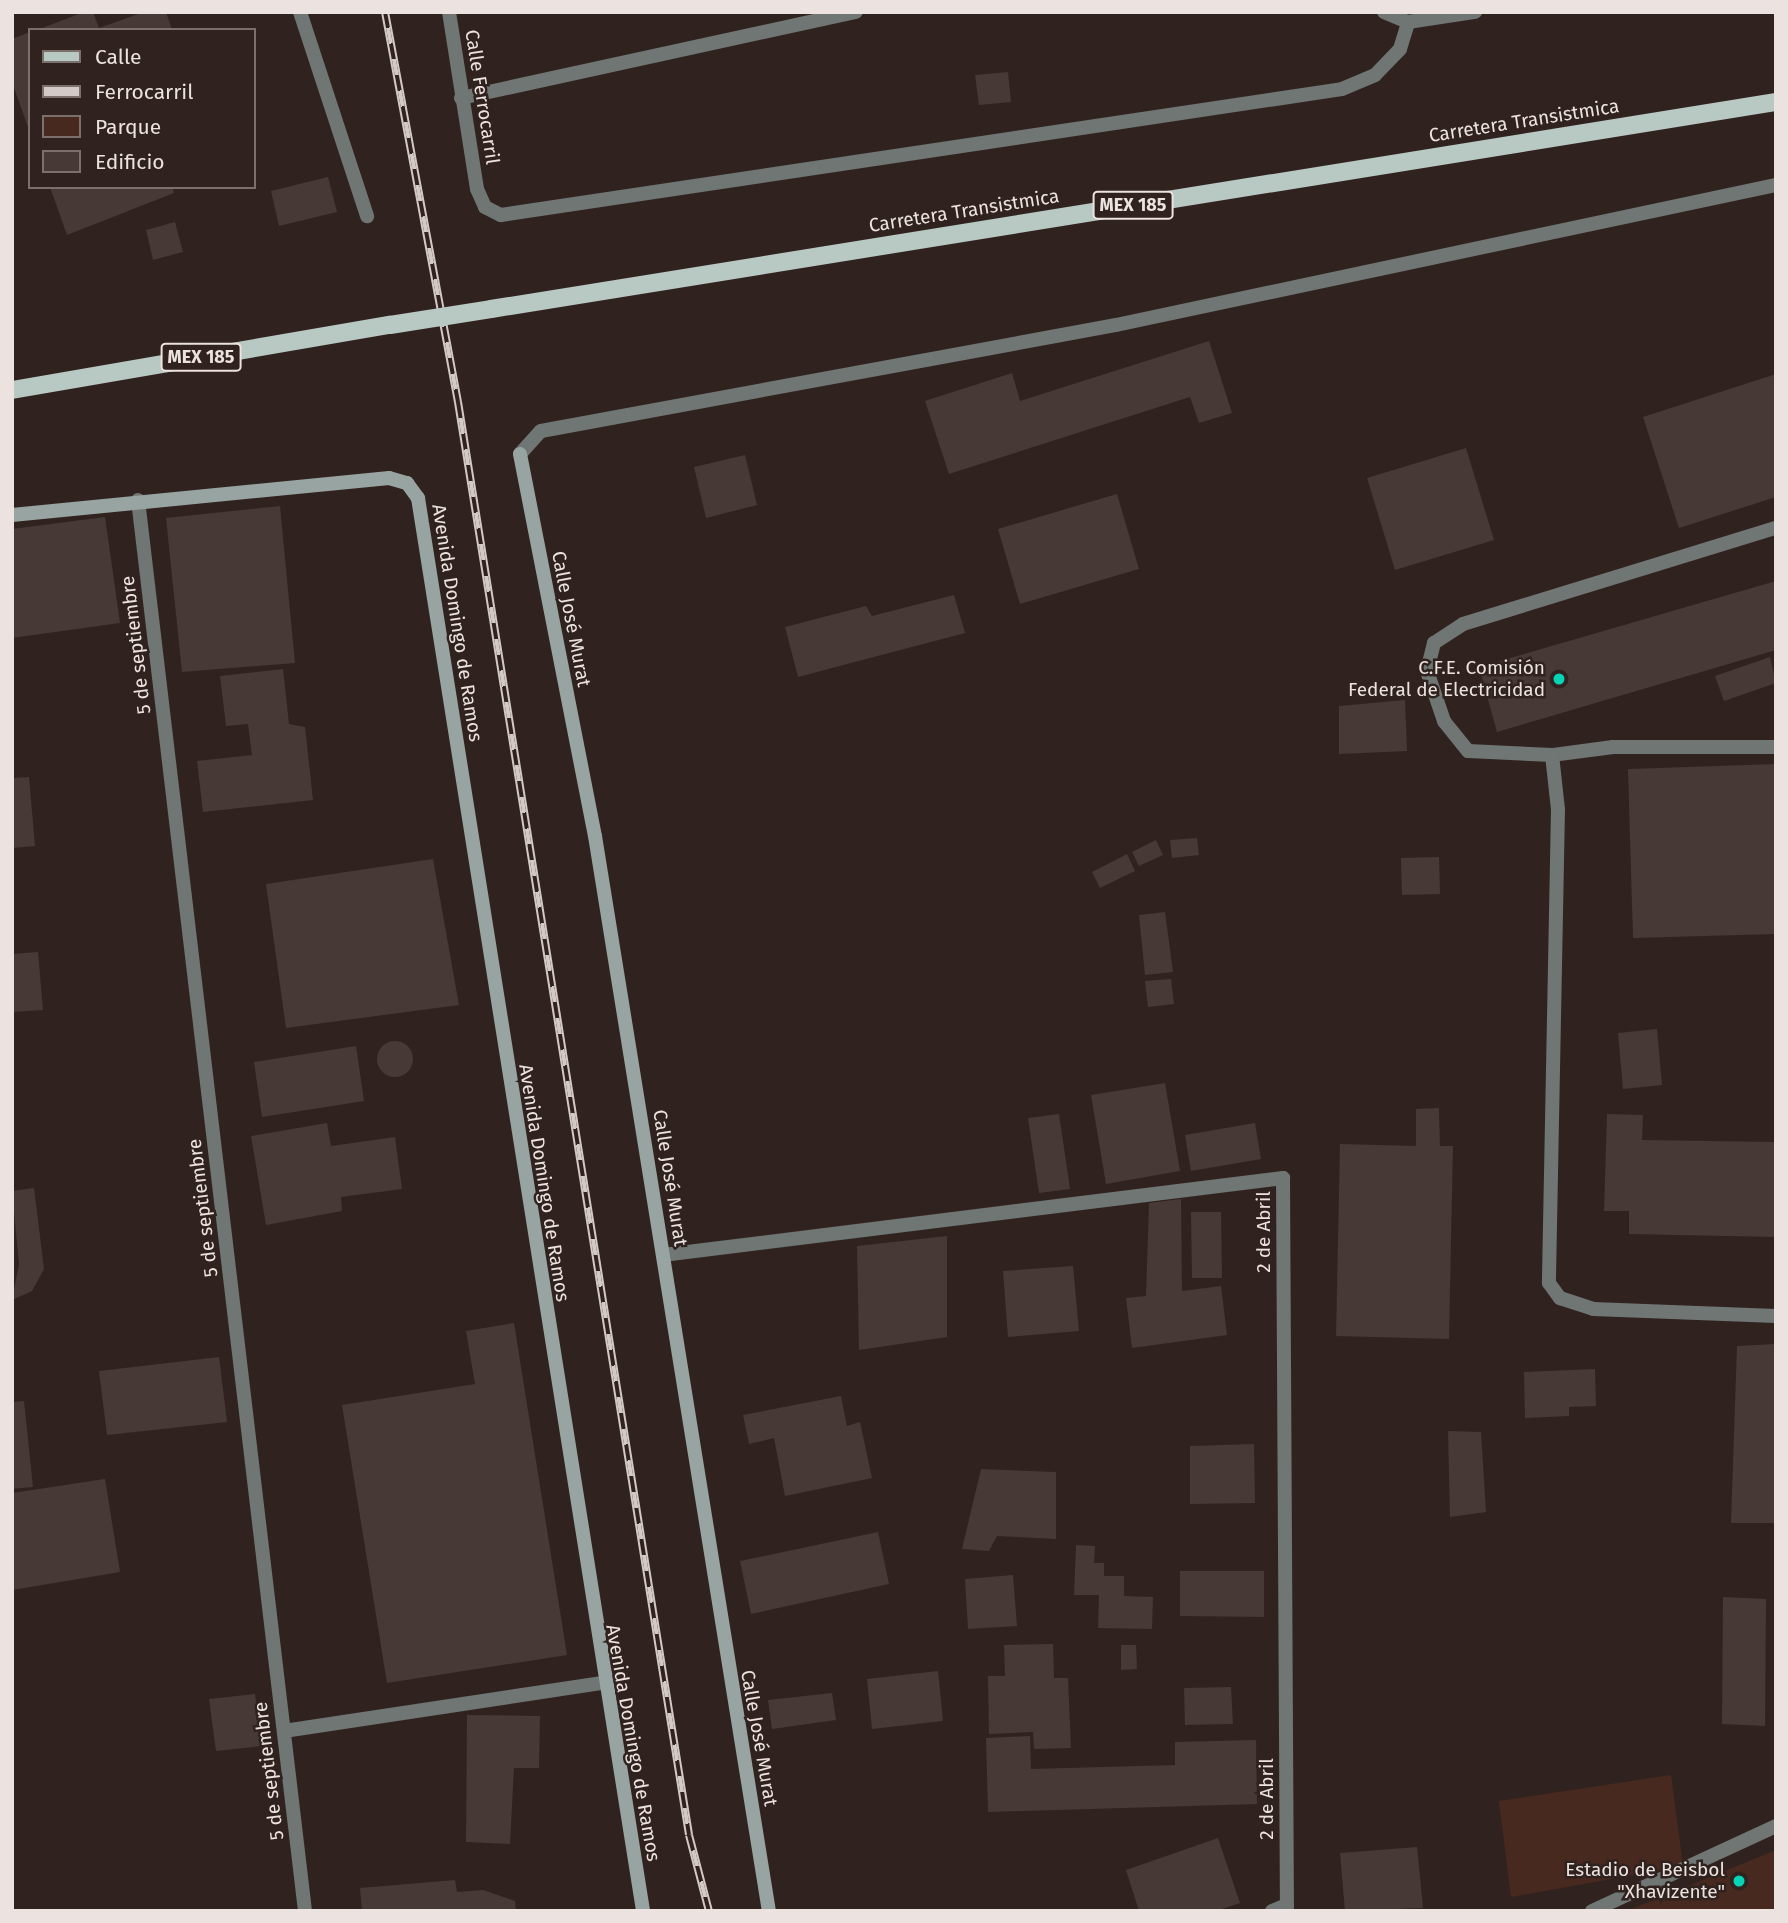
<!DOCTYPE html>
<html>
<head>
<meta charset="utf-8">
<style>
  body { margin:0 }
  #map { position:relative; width:1788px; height:1923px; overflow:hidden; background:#30231f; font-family:"Fira Sans",sans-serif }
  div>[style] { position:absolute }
  .green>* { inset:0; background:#482920 }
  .building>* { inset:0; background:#473935 }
  .round { border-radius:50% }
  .lane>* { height:14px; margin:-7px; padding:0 7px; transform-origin:7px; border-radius:7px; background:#6f7674 }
  .street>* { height:14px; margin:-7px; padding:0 7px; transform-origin:7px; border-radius:7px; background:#6f7674 }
  .secondary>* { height:14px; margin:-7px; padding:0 7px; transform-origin:7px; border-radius:7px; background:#98a4a1 }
  .primary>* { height:18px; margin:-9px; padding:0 9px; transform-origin:9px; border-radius:9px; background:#b8c8c3 }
  .rail>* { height:8px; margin-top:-4px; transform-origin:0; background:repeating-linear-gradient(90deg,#30231f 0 16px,#d3cac7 0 32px); box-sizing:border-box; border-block:2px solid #d3cac7 }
  .primary-bridge>* { height:18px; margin:-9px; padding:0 9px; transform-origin:9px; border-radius:9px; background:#b8c8c3 }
  .dots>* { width:19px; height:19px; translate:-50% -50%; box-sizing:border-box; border:4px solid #30231f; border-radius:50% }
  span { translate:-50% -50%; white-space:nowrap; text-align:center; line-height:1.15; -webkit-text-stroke:5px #30231f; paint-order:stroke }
  .shield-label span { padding:2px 5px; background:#30231f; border:2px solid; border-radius:5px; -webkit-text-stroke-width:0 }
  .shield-label { font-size:18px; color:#ece3e0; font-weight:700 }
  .street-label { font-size:19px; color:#ece3e0 }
  .poi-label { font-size:19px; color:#ece3e0 }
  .right { translate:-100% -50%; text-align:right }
  .frame { position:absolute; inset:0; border:14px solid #ece3e0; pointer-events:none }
  .legend { position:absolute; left:28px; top:28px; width:228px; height:161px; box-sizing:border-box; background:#30231f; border:2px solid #7b706c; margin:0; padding:9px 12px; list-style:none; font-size:21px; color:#ece3e0 }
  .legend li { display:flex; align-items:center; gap:14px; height:35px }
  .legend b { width:35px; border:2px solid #7b706c }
</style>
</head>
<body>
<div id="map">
  <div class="green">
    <div style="clip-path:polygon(1671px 1775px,1683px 1866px,1511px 1897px,1499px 1801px)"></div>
    <div style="clip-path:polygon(1776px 1850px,1776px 1911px,1627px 1911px)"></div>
  </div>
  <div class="building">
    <div style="clip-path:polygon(84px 12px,93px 12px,99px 28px,144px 12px,166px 12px,172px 30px,37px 30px)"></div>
    <div style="clip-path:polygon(30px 32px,30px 130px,29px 130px,12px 82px,12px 39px)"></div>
    <div style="clip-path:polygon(1008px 72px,1011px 102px,979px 105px,975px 75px)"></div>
    <div style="clip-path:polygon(328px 177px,337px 212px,279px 226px,271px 191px)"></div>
    <div style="clip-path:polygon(50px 187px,172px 187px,174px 193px,67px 235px)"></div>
    <div style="clip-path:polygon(175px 222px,183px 252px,153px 260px,146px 230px)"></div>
    <div style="clip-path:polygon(1209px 341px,1232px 413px,1199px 423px,1190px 397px,949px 474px,925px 401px,1012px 373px,1020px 401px)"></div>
    <div style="clip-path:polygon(1776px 374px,1776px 497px,1679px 528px,1643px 417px)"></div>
    <div style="clip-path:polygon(1466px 448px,1494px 540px,1395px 570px,1367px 478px)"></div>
    <div style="clip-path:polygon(745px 455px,757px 505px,706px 518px,694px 467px)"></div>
    <div style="clip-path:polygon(1117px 494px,1139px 569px,1020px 604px,998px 529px)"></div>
    <div style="clip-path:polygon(280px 506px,295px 663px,182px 672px,166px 518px)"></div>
    <div style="clip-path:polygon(105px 517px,120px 623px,12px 638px,12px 529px)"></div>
    <div style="clip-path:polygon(1776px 581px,1776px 650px,1497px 732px,1479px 667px)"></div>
    <div style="clip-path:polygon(954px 595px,965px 633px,798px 677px,785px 627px,866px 606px,872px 616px)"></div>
    <div style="clip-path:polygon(1770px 657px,1776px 683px,1724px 701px,1715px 676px)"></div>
    <div style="clip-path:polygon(283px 669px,289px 724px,305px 727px,313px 800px,203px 812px,197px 761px,252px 755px,248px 724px,226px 726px,220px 676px)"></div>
    <div style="clip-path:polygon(1405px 700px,1407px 751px,1339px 754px,1339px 706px)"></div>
    <div style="clip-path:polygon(1776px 764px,1776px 934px,1633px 938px,1628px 769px)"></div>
    <div style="clip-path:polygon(29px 777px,35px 846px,12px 848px,12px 778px)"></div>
    <div style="clip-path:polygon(1197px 838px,1199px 855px,1172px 858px,1170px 840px)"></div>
    <div style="clip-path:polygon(1156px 840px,1163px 855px,1139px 866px,1132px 852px)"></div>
    <div style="clip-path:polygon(1127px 854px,1135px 871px,1100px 888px,1092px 872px)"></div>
    <div style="clip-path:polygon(1439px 857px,1440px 894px,1402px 895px,1401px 858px)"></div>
    <div style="clip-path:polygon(433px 859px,459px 1005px,286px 1028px,266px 884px)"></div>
    <div style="clip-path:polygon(1165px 912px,1173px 972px,1145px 975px,1139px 915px)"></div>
    <div style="clip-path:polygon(38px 952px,43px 1010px,12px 1012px,12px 954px)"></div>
    <div style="clip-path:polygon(1171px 979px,1174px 1004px,1148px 1007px,1145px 981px)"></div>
    <div style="clip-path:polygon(1657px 1029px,1662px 1085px,1623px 1089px,1618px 1033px)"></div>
    <div class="round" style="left:377px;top:1041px;width:36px;height:36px"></div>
    <div style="clip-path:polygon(356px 1046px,364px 1101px,262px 1117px,254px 1062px)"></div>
    <div style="clip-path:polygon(1165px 1083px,1180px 1171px,1106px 1184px,1091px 1095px)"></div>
    <div style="clip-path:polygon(1439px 1108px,1440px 1146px,1453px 1146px,1449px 1339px,1336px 1336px,1340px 1144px,1416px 1146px,1416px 1109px)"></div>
    <div style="clip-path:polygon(1059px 1114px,1070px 1189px,1039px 1193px,1028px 1118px)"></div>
    <div style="clip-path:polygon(1607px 1114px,1643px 1115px,1642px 1140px,1776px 1142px,1776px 1237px,1629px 1234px,1629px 1211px,1604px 1211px)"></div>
    <div style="clip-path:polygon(327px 1123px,331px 1146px,395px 1137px,402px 1189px,341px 1197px,342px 1211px,266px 1225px,251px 1136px)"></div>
    <div style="clip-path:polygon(1255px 1123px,1261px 1159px,1191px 1171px,1185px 1135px)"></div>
    <div style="clip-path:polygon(34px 1188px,44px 1269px,32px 1291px,12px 1300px,19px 1264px,12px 1191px)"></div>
    <div style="clip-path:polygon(1181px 1199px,1182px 1291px,1221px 1286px,1227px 1335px,1132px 1348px,1126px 1298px,1146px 1296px,1149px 1203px)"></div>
    <div style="clip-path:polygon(1191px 1212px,1221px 1212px,1222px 1278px,1192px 1278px)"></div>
    <div style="clip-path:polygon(947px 1236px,947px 1337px,859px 1350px,857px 1246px)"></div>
    <div style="clip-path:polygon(1073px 1266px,1079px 1331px,1008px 1337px,1003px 1271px)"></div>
    <div style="clip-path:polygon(514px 1323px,567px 1655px,387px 1683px,342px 1405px,475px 1384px,466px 1331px)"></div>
    <div style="clip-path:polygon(1776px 1344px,1776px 1523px,1731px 1523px,1737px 1346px)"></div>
    <div style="clip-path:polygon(219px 1357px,227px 1422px,107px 1435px,99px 1371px)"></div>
    <div style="clip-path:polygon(1595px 1369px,1596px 1406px,1569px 1407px,1569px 1416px,1525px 1418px,1524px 1372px)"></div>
    <div style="clip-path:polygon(841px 1396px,847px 1426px,860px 1422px,872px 1478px,785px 1496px,774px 1438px,749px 1444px,743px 1415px)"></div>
    <div style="clip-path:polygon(24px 1401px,33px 1487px,12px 1489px,12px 1402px)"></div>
    <div style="clip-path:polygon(1448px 1431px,1481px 1432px,1486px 1512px,1450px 1517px)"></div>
    <div style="clip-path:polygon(1254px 1444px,1255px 1503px,1190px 1504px,1190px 1446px)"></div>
    <div style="clip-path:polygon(981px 1469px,1056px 1472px,1056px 1539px,997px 1536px,989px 1551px,962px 1549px)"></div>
    <div style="clip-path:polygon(105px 1479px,120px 1572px,12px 1590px,12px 1493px)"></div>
    <div style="clip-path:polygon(878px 1532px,889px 1584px,751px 1614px,740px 1561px)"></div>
    <div style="clip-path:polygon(1076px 1545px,1095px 1546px,1094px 1563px,1104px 1563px,1104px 1576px,1124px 1576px,1124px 1596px,1153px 1597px,1152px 1629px,1098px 1628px,1099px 1595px,1074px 1595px)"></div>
    <div style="clip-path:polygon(1180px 1571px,1264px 1571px,1264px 1617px,1180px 1616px)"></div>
    <div style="clip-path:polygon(1013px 1575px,1017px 1626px,968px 1629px,965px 1579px)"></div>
    <div style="clip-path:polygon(1723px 1597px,1766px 1599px,1765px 1726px,1722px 1724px)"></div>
    <div style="clip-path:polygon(1053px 1644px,1054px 1678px,1068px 1678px,1071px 1748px,1034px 1749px,1033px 1732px,989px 1734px,988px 1676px,1005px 1676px,1004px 1645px)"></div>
    <div style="clip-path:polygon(1121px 1645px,1136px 1645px,1137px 1669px,1121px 1670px)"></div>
    <div style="clip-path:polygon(938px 1671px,943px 1721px,872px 1729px,867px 1679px)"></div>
    <div style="clip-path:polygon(1231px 1687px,1233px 1724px,1185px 1725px,1184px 1688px)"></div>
    <div style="clip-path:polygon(832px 1693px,836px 1720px,772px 1729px,768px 1700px)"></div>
    <div style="clip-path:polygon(255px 1694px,262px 1746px,216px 1751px,209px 1699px)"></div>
    <div style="clip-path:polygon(467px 1715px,540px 1716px,539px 1768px,514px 1768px,510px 1844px,466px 1842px)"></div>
    <div style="clip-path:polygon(1030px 1736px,1031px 1769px,1175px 1765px,1175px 1742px,1256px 1740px,1257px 1804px,988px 1812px,986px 1738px)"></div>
    <div style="clip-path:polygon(1218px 1838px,1240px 1903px,1216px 1911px,1139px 1911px,1126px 1870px)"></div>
    <div style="clip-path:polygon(1417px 1847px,1423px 1908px,1345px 1911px,1340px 1853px)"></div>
    <div style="clip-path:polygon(455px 1880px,457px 1892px,483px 1890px,515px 1901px,516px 1911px,362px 1911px,360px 1888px)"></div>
  </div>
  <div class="lane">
    <div style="left:461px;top:98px;width:404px;rotate:-12.3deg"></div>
  </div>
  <div class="street">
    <div style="left:300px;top:12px;width:215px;rotate:71.8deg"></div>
    <div style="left:449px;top:12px;width:179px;rotate:81deg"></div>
    <div style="left:477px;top:189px;width:20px;rotate:66deg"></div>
    <div style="left:485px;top:207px;width:18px;rotate:27deg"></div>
    <div style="left:501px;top:215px;width:850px;rotate:-8.52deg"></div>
    <div style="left:1342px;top:89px;width:36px;rotate:-23deg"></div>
    <div style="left:1375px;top:75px;width:36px;rotate:-46deg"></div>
    <div style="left:1400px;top:49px;width:28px;rotate:-73deg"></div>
    <div style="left:1384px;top:12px;width:26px;rotate:23deg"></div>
    <div style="left:1408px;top:22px;width:68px;rotate:-8.5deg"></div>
    <div style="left:520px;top:454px;width:31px;rotate:-48deg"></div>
    <div style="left:541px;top:431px;width:585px;rotate:-10.45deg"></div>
    <div style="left:1116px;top:325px;width:675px;rotate:-11.98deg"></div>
    <div style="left:138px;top:500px;width:1421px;rotate:83.25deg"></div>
    <div style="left:1776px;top:747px;width:163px;rotate:180deg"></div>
    <div style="left:1613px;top:747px;width:62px;rotate:172.5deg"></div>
    <div style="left:1552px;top:755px;width:54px;rotate:83.7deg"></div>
    <div style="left:1558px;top:809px;width:474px;rotate:91.1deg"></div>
    <div style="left:1549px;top:1283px;width:19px;rotate:54deg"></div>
    <div style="left:1560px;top:1298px;width:35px;rotate:18deg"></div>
    <div style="left:1593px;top:1309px;width:183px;rotate:2.2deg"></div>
    <div style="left:1552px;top:755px;width:84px;rotate:-177.3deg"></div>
    <div style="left:1468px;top:751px;width:38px;rotate:-129deg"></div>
    <div style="left:1444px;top:721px;width:53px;rotate:-108.8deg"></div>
    <div style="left:1427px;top:671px;width:29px;rotate:-76deg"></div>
    <div style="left:1434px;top:643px;width:35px;rotate:-33deg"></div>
    <div style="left:1463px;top:624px;width:327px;rotate:-17.1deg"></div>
    <div style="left:663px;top:1255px;width:625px;rotate:-7.08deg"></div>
    <div style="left:1283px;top:1178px;width:733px;rotate:89.69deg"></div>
    <div style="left:284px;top:1731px;width:322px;rotate:-8.6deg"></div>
    <div style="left:1272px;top:1911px;width:16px;rotate:-22deg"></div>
    <div style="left:1592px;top:1911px;width:203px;rotate:-24.8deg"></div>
  </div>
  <div class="secondary">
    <div style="left:520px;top:454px;width:389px;rotate:78.9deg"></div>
    <div style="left:595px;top:836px;width:1089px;rotate:80.81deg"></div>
    <div style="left:12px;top:515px;width:379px;rotate:-5.6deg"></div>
    <div style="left:389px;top:478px;width:19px;rotate:16deg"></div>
    <div style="left:407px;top:483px;width:19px;rotate:54deg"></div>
    <div style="left:418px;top:498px;width:1431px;rotate:80.95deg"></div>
  </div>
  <div class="primary">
    <div style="left:491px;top:309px;width:1302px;rotate:-9.15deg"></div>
    <div style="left:12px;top:390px;width:384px;rotate:-9.8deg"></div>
  </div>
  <div class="rail">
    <div style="left:385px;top:12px;width:397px;rotate:79.4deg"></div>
    <div style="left:458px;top:402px;width:1451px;rotate:80.84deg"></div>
    <div style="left:689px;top:1835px;width:79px;rotate:75.3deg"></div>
  </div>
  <div class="primary-bridge">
    <div style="left:390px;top:325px;width:102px;rotate:-9deg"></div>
  </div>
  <div class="dots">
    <div style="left:1559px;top:679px;background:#05d5b6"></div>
    <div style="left:1739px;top:1881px;background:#05d5b6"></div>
  </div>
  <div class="shield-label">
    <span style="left:1133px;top:205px">MEX 185</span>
    <span style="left:201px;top:357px">MEX 185</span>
  </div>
  <div class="street-label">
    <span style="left:482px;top:97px;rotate:81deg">Calle Ferrocarril</span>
    <span style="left:1524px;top:121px;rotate:-9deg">Carretera Transistmica</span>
    <span style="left:964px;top:211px;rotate:-9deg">Carretera Transistmica</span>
    <span style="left:571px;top:619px;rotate:79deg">Calle José Murat</span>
    <span style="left:457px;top:623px;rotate:81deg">Avenida Domingo de Ramos</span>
    <span style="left:136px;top:645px;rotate:-97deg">5 de septiembre</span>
    <span style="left:670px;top:1178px;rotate:81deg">Calle José Murat</span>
    <span style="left:544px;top:1183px;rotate:81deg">Avenida Domingo de Ramos</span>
    <span style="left:203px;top:1208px;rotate:-97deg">5 de septiembre</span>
    <span style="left:1264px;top:1232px;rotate:-90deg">2 de Abril</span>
    <span style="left:759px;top:1738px;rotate:80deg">Calle José Murat</span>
    <span style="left:633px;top:1743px;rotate:80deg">Avenida Domingo de Ramos</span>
    <span style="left:269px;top:1771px;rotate:-97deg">5 de septiembre</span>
    <span style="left:1267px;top:1799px;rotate:-90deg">2 de Abril</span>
  </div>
  <div class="poi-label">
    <span class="right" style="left:1545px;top:679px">C.F.E. Comisión<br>Federal de Electricidad</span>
    <span class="right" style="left:1725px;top:1881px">Estadio de Beisbol<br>"Xhavizente"</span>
  </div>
  <div class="frame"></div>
  <ul class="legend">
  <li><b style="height:9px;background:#b8c8c3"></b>Calle</li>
  <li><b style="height:9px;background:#d3cac7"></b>Ferrocarril</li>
  <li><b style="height:19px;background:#482920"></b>Parque</li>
  <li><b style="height:19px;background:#473935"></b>Edificio</li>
  </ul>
</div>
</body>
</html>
